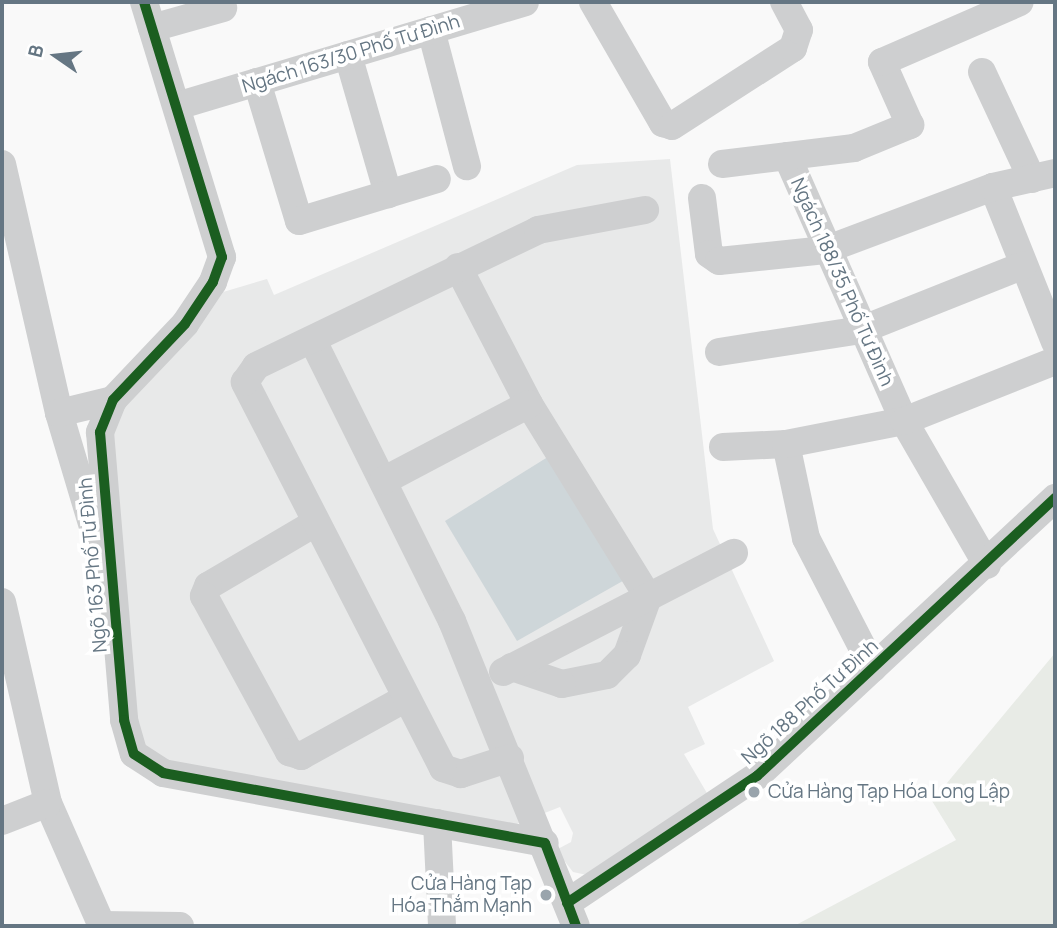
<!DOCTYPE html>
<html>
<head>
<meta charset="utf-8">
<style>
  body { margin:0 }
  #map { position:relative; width:1057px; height:928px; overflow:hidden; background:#f9f9f9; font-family:Manrope,sans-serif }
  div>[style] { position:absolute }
  .built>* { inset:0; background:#e8e9e9 }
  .green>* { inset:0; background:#e8ebe6 }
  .water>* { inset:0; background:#ced6d9 }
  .minor>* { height:28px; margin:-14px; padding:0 14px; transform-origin:14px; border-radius:14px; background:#cecfd0 }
  .cycleway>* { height:10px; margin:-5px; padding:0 5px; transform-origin:5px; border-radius:5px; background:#1b5e20 }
  .dots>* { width:19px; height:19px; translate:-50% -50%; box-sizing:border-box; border:4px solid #fff; border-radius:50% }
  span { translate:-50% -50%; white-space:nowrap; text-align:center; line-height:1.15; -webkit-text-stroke:7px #fff; paint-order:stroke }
  .street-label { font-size:19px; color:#657683 }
  .poi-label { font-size:19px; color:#657683 }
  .left { translate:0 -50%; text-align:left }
  .right { translate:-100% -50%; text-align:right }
  .frame { position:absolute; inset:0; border:4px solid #657683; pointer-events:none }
  .north { position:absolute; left:21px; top:21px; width:70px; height:70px; -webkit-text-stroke:5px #fff; paint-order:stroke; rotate:284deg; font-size:19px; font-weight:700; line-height:28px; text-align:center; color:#657683 }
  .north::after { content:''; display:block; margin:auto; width:24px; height:32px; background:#657683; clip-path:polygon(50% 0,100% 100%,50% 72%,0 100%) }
</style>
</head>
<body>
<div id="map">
  <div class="built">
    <div style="clip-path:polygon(670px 159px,713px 529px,774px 661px,688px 707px,705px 744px,684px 754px,711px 800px,587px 875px,573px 872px,556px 850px,571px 842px,573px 833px,560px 807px,509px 827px,171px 763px,150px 753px,136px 732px,109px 436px,130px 388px,213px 295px,267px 279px,274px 295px,577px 165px)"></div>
  </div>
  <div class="green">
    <div style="clip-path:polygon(1055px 653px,1055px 926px,794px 926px,956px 840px,932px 801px)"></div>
  </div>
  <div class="water">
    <div style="clip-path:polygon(551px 455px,628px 578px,517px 641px,445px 521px)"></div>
  </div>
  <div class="minor">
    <div style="left:144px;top:2px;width:267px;rotate:73deg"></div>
    <div style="left:222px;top:257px;width:27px;rotate:110deg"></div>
    <div style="left:213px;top:282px;width:50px;rotate:123.7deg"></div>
    <div style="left:185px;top:324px;width:105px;rotate:133.5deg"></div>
    <div style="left:113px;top:400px;width:35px;rotate:112deg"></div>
    <div style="left:100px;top:432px;width:289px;rotate:85.2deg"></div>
    <div style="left:124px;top:720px;width:35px;rotate:74deg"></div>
    <div style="left:134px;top:754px;width:35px;rotate:33deg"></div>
    <div style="left:163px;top:773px;width:388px;rotate:10.4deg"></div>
    <div style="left:593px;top:2px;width:140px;rotate:60deg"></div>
    <div style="left:663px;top:123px;width:9px;rotate:18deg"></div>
    <div style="left:672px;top:126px;width:144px;rotate:-32.8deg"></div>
    <div style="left:793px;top:48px;width:19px;rotate:-72deg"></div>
    <div style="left:799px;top:30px;width:32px;rotate:-118deg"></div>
    <div style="left:152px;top:28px;width:74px;rotate:-15.7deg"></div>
    <div style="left:431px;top:30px;width:141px;rotate:75.2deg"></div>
    <div style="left:348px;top:55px;width:145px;rotate:73.9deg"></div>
    <div style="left:982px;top:72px;width:118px;rotate:65deg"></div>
    <div style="left:257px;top:82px;width:145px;rotate:73.2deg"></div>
    <div style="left:299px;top:221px;width:144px;rotate:-16.9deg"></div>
    <div style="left:177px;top:106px;width:363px;rotate:-16.6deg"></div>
    <div style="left:787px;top:156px;width:290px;rotate:66.2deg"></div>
    <div style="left:904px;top:421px;width:166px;rotate:60deg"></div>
    <div style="left:2px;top:164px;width:255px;rotate:77.1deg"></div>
    <div style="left:59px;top:413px;width:147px;rotate:73.4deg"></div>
    <div style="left:722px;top:164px;width:133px;rotate:-6.9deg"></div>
    <div style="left:854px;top:148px;width:61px;rotate:-22.3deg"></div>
    <div style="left:910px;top:125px;width:69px;rotate:-114deg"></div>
    <div style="left:882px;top:62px;width:150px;rotate:-23.5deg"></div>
    <div style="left:993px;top:187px;width:167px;rotate:68.2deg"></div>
    <div style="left:702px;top:198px;width:56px;rotate:82.9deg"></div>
    <div style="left:709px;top:254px;width:12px;rotate:35deg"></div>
    <div style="left:719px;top:261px;width:107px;rotate:-5.9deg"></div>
    <div style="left:825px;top:250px;width:179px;rotate:-20.6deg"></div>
    <div style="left:993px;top:187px;width:64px;rotate:-12.7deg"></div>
    <div style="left:458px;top:267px;width:154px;rotate:62.6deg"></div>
    <div style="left:529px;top:404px;width:227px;rotate:58.3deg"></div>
    <div style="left:648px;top:597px;width:62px;rotate:109.9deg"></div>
    <div style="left:627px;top:655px;width:28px;rotate:135deg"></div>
    <div style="left:607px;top:675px;width:46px;rotate:168.7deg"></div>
    <div style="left:562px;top:684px;width:53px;rotate:-161.2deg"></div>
    <div style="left:313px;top:341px;width:313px;rotate:63.6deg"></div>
    <div style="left:452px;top:621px;width:329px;rotate:67.9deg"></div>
    <div style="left:719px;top:352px;width:144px;rotate:-8.8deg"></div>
    <div style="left:861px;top:330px;width:175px;rotate:-21.7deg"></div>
    <div style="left:59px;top:413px;width:56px;rotate:-13.5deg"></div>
    <div style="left:723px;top:447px;width:63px;rotate:-2.7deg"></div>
    <div style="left:383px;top:481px;width:165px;rotate:-27.8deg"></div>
    <div style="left:315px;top:523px;width:124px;rotate:149.5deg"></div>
    <div style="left:208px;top:586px;width:11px;rotate:112deg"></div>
    <div style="left:204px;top:596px;width:178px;rotate:61.4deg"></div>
    <div style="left:289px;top:752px;width:13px;rotate:18deg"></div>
    <div style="left:301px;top:756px;width:120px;rotate:-28.9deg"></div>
    <div style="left:2px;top:602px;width:206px;rotate:77.1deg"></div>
    <div style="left:48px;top:803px;width:134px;rotate:66.3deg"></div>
    <div style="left:873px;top:668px;width:146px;rotate:-117.3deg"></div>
    <div style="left:806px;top:538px;width:96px;rotate:-102deg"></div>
    <div style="left:786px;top:444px;width:120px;rotate:-11deg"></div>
    <div style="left:904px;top:421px;width:162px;rotate:-21.7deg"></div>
    <div style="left:503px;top:672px;width:260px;rotate:-27.3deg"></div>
    <div style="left:510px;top:758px;width:52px;rotate:161.9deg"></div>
    <div style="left:461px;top:774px;width:19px;rotate:-162deg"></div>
    <div style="left:443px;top:768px;width:434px;rotate:-117.2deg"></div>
    <div style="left:245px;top:382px;width:19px;rotate:-55deg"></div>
    <div style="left:256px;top:366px;width:313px;rotate:-25.7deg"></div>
    <div style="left:538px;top:230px;width:109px;rotate:-10.6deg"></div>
    <div style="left:2px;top:821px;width:49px;rotate:-21.4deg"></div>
    <div style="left:437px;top:823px;width:103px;rotate:87.2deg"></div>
    <div style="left:567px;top:903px;width:229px;rotate:-33.8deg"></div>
    <div style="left:757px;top:776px;width:408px;rotate:-43deg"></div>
    <div style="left:101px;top:925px;width:79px;rotate:0.7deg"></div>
  </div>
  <div class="cycleway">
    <div style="left:144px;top:2px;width:267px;rotate:73deg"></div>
    <div style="left:222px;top:257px;width:27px;rotate:110deg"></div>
    <div style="left:213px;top:282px;width:50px;rotate:123.7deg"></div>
    <div style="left:185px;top:324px;width:105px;rotate:133.5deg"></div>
    <div style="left:113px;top:400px;width:35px;rotate:112deg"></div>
    <div style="left:100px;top:432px;width:289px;rotate:85.2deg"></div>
    <div style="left:124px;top:720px;width:35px;rotate:74deg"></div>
    <div style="left:134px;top:754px;width:35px;rotate:33deg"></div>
    <div style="left:163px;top:773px;width:388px;rotate:10.4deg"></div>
    <div style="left:545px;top:843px;width:89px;rotate:69.5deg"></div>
    <div style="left:567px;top:903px;width:229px;rotate:-33.8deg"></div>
    <div style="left:757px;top:776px;width:408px;rotate:-43deg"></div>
  </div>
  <div class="dots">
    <div style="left:754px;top:792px;background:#99a4ac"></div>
    <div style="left:546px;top:895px;background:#99a4ac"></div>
  </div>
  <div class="street-label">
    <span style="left:351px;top:54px;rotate:-17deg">Ngách 163/30 Phố Tư Đình</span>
    <span style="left:842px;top:282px;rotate:66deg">Ngách 188/35 Phố Tư Đình</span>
    <span style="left:93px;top:565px;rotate:-95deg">Ngõ 163 Phố Tư Đình</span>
    <span style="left:810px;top:702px;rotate:-42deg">Ngõ 188 Phố Tư Đình</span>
  </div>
  <div class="poi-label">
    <span class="left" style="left:768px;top:792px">Cửa Hàng Tạp Hóa Long Lập</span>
    <span class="right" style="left:532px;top:895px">Cửa Hàng Tạp<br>Hóa Thắm Mạnh</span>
  </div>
  <div class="frame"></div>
  <div class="north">B</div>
</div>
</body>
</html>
